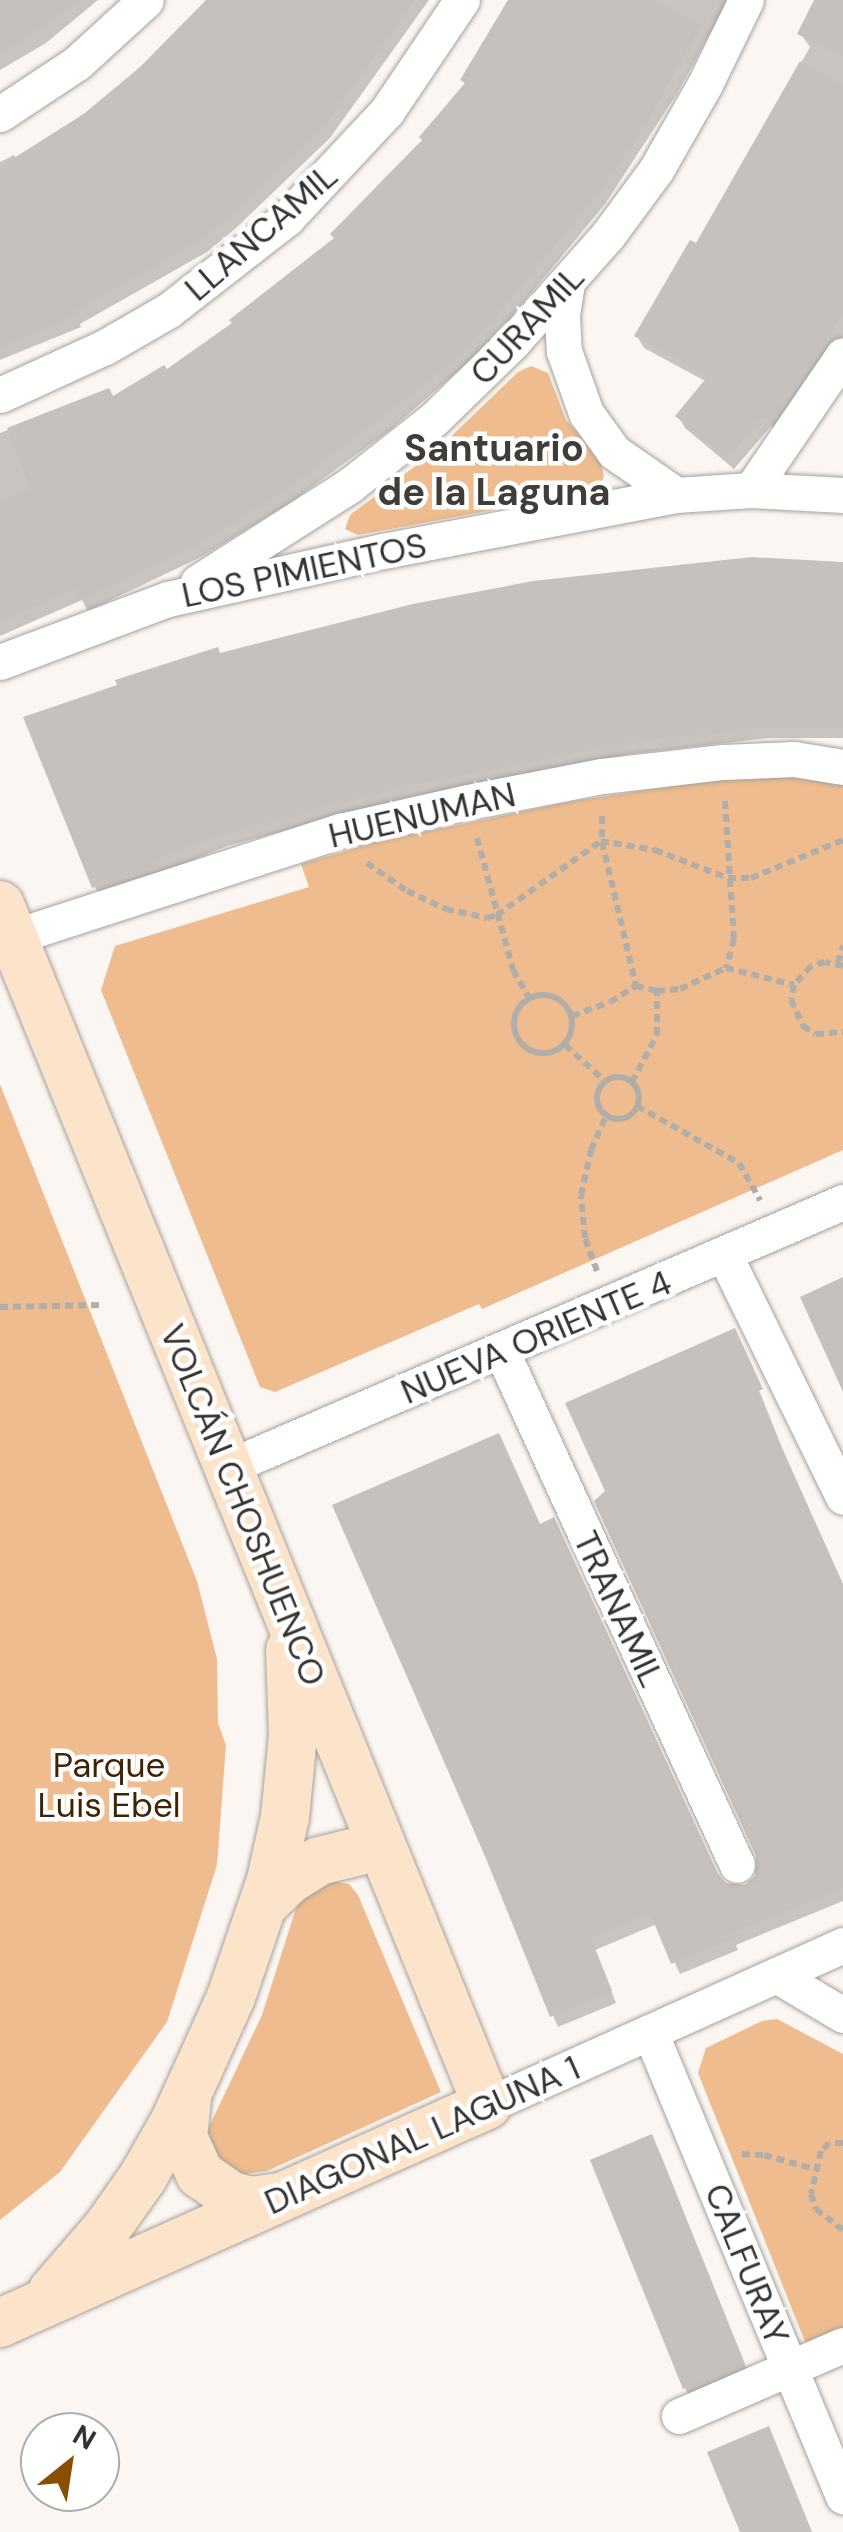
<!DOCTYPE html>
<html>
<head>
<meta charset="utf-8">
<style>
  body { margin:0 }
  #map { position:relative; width:843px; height:2532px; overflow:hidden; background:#fbf6f1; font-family:"DM Sans",sans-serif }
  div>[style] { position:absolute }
  .green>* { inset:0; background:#eebc8e }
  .shadow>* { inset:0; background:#0003 }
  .building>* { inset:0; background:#c6c1bc }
  .path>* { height:6px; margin-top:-3px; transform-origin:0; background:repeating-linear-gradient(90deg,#b1ada9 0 8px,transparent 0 13px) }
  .path>.ring { margin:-3px; padding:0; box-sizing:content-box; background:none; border:6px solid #b1ada9; border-radius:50% }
  .roads { filter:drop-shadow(0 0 2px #a6a19c) drop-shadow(0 0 2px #a6a19c) }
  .street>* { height:35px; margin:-17.5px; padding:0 17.5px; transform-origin:17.5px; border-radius:17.5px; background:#fff }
  .secondary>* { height:48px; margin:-24px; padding:0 24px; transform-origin:24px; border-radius:24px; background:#fce4cb }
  span { translate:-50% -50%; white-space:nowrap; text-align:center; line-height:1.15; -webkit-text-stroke:9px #fff; paint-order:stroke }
  .street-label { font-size:35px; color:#353331 }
  .park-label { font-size:35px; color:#412302 }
  .neighbourhood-label { font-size:38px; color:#403c38; font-weight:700 }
  .north { position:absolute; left:20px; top:2412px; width:100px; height:100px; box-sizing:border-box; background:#fff; border:2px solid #aeadad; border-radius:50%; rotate:30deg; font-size:28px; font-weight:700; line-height:40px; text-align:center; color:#353331 }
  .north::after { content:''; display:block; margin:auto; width:35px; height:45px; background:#884e03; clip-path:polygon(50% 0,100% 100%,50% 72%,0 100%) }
</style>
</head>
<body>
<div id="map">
  <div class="green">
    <div style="clip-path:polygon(531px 366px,548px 373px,566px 420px,599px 457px,604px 475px,602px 483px,590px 492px,358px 535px,345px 529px,350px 515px,438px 449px,518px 372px)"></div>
    <div style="clip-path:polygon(787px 775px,843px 783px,843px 1150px,482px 1309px,479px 1304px,275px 1392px,260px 1387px,101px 990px,115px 946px,309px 887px,301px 864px,380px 841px,574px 801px,720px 779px)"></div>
    <div style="clip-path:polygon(0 1084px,197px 1581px,217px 1659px,218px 1723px,226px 1745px,217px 1865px,167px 2022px,60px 2172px,0 2220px)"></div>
    <div style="clip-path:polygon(332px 1881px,349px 1884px,358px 1895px,441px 2092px,267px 2171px,239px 2175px,226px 2170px,209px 2149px,208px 2129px,262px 2015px,298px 1902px,303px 1893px)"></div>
    <div style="clip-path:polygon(777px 2019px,843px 2054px,843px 2329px,806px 2344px,698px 2073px,706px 2048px,762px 2021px)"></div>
  </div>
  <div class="shadow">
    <div style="clip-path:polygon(0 0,98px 0,46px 43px,0 70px)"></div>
    <div style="clip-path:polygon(209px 0,429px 0,330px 138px,236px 228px,207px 252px,80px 324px,81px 327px,0 360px,0 162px,14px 155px,17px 160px,86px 115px,142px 68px)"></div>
    <div style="clip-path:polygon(509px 0,728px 0,678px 92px,605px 204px,489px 344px,390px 430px,291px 502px,203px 556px,88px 611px,82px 600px,0 636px,0 433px,108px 391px,113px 399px,166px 373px,234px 324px,336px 239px,424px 141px,466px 85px,463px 80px)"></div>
    <div style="clip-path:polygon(817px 0,843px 0,843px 336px,778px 432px,771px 426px,734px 469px,685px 428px,678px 416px,707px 382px,644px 348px,637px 336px,697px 247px,810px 47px,800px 33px)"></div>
    <div style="clip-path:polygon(843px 566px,843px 738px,768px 738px,630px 754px,410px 797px,227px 846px,101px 898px,95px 887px,220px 655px)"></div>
    <div style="clip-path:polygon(740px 1342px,792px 1473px,843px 1585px,843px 1901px,736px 1945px,738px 1950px,680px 1974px,657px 1924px,595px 1950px,616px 2003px,558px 2027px,335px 1506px,718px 1877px,734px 1889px,756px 1880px,759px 1856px)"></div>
    <div style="clip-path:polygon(658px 2148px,749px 2375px,691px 2399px,685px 2388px)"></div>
  </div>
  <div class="building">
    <div style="clip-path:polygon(0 0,81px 0,0 55px)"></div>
    <div style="clip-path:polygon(206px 0,415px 0,324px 127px,230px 216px,201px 240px,75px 311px,77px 315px,0 348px,0 167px,85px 113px,140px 67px)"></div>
    <div style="clip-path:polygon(508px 0,655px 0,701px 25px,647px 122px,600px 192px,483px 332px,443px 370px,285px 491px,197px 545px,79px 601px,75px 589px,0 622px,0 501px,30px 488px,7px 428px,109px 388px,113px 396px,164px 365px,167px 369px,232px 323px,229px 320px,334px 238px,330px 234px,422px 140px,419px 137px,465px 83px,460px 80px)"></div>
    <div style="clip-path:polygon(814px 0,843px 0,843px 56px,797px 34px)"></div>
    <div style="clip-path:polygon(800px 61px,843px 85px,843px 314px,771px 422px,763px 416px,727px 459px,675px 416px,708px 376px,634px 336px,690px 240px,696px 243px)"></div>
    <div style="clip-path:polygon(752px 557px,843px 562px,843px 728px,761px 728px,623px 743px,403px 786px,220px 835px,154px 860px,156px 866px,92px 888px,23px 717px,117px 685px,115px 680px,218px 647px,220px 653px,413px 604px,533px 581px)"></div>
    <div style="clip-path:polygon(843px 1277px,843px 1392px,800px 1297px)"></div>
    <div style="clip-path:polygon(735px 1328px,763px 1389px,757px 1392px,843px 1584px,843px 1888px,732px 1933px,734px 1938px,671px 1964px,650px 1913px,591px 1938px,612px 1991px,550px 2017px,483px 1851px,332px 1505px,499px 1433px,540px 1524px,554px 1517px,718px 1874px,726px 1883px,745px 1885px,755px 1876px,756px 1856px,594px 1501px,605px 1491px,565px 1403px)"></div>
    <div style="clip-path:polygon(652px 2134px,745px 2364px,683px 2389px,590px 2160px)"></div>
    <div style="clip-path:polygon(769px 2426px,812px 2532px,740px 2532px,707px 2452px)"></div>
  </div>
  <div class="path">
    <div style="left:725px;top:801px;width:138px;rotate:86.3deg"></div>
    <div style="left:734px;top:939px;width:30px;rotate:105deg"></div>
    <div style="left:602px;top:816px;width:26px;rotate:90deg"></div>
    <div style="left:602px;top:842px;width:148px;rotate:76.7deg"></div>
    <div style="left:477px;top:838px;width:137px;rotate:74.7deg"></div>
    <div style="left:513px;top:970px;width:32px;rotate:60deg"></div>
    <div style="left:367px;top:863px;width:49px;rotate:35deg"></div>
    <div style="left:407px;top:891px;width:43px;rotate:24.8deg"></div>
    <div style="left:446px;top:909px;width:42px;rotate:12.4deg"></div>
    <div style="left:487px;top:918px;width:10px;rotate:-17deg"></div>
    <div style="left:497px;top:915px;width:128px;rotate:-35.4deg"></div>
    <div style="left:601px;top:841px;width:55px;rotate:9.5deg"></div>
    <div style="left:655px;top:850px;width:78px;rotate:21deg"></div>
    <div style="left:728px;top:878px;width:23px"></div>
    <div style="left:751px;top:878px;width:100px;rotate:-22.4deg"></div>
    <div style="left:838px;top:963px;width:18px;rotate:-74deg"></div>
    <div style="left:843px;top:966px;width:18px;rotate:-167deg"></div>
    <div style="left:825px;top:962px;width:15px;rotate:164deg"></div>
    <div style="left:811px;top:966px;width:25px;rotate:132deg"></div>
    <div style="left:794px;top:985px;width:15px;rotate:101deg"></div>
    <div style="left:791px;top:1000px;width:29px;rotate:65deg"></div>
    <div style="left:803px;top:1026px;width:15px;rotate:32deg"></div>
    <div style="left:816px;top:1034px;width:27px;rotate:-4deg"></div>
    <div class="ring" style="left:514px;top:995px;width:52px;height:52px"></div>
    <div style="left:572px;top:1016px;width:40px;rotate:-20.2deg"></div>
    <div style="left:610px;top:1002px;width:31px;rotate:-32deg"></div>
    <div style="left:636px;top:986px;width:22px;rotate:13deg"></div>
    <div style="left:657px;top:991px;width:23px;rotate:-5deg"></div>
    <div style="left:680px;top:989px;width:51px;rotate:-24.5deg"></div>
    <div style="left:726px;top:968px;width:70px;rotate:14deg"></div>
    <div style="left:565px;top:1045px;width:54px;rotate:42deg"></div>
    <div class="ring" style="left:597px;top:1077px;width:36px;height:36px"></div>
    <div style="left:632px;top:1082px;width:53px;rotate:-62deg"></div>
    <div style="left:657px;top:1035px;width:44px;rotate:-90deg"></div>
    <div style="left:637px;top:1106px;width:117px;rotate:29.2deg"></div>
    <div style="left:739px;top:1163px;width:43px;rotate:60.4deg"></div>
    <div style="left:597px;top:1271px;width:35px;rotate:-110deg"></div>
    <div style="left:585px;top:1238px;width:43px;rotate:-95.3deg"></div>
    <div style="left:581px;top:1195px;width:46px;rotate:-77.5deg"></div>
    <div style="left:591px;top:1150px;width:37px;rotate:-66deg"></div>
    <div style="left:0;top:1307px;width:102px;rotate:-1.1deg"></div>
    <div style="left:843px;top:2143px;width:14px;rotate:180deg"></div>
    <div style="left:829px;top:2143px;width:11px;rotate:135deg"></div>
    <div style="left:821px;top:2151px;width:44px;rotate:103.1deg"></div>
    <div style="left:811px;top:2194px;width:16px;rotate:72deg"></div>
    <div style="left:816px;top:2209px;width:34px;rotate:38deg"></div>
    <div style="left:742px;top:2154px;width:22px;rotate:3deg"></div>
    <div style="left:764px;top:2155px;width:52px;rotate:15.6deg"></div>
  </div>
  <div class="roads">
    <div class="street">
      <div style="left:0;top:114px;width:92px;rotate:-33.5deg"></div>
      <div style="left:77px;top:63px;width:93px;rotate:-42.4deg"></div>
      <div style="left:567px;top:283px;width:33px;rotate:99deg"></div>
      <div style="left:562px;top:316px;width:35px;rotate:87deg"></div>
      <div style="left:564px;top:351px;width:66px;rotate:70.5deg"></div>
      <div style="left:586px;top:413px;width:48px;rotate:54.3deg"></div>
      <div style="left:614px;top:452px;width:75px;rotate:34.7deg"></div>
      <div style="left:0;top:395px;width:115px;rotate:-24.6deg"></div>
      <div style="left:105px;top:347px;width:74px;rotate:-30deg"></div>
      <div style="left:169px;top:310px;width:150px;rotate:-37.9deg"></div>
      <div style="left:287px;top:218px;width:146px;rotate:-46.9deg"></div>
      <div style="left:387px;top:111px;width:134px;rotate:-56deg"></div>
      <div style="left:751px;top:490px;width:163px;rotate:-55.7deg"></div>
      <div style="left:198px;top:582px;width:180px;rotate:-32.5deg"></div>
      <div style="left:350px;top:485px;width:108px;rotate:-38.2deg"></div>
      <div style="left:435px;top:418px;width:109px;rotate:-44.3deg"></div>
      <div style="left:513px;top:342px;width:143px;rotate:-48.4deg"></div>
      <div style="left:608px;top:235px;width:81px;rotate:-53.6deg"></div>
      <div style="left:656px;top:170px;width:99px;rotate:-60.3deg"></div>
      <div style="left:705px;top:84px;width:93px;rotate:-64deg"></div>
      <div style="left:0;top:662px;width:179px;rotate:-20.6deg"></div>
      <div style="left:168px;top:599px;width:220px;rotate:-12.6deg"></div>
      <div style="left:383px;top:551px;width:298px;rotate:-10.8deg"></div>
      <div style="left:676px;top:495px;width:75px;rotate:-3.8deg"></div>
      <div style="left:751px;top:490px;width:92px;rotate:3.1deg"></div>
      <div style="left:13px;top:937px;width:344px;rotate:-18deg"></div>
      <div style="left:340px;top:831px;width:131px;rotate:-12.8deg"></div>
      <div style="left:468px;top:802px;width:136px;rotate:-11deg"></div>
      <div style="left:602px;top:776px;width:122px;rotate:-6.6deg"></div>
      <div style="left:723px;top:762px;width:71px;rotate:-2.4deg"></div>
      <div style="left:794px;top:759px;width:50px;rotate:9.3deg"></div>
      <div style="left:725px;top:1256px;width:268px;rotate:63.9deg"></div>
      <div style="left:502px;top:1352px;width:564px;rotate:65.39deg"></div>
      <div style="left:228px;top:1467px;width:670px;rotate:-23.31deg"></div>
      <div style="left:776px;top:1975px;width:78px;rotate:30.8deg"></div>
      <div style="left:650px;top:2032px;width:503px;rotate:67.42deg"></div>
      <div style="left:487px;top:2105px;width:390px;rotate:-24.2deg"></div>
      <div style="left:679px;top:2416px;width:179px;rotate:-23.4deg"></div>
    </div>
    <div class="secondary">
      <div style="left:0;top:905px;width:1295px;rotate:67.91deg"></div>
      <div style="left:487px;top:2105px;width:534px;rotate:155.88deg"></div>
      <div style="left:263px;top:1905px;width:36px;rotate:-44deg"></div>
      <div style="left:289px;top:1880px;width:36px;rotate:-32deg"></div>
      <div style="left:319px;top:1861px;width:64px;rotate:-13.6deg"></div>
      <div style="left:187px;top:2099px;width:38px;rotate:96deg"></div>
      <div style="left:183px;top:2137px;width:41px;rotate:65.3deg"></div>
      <div style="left:200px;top:2174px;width:39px;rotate:35deg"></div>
      <div style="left:232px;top:2196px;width:20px;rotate:15deg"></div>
      <div style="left:251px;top:2201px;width:29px;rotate:-8deg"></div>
      <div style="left:52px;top:2292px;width:84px;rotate:-49.3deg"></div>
      <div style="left:107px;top:2228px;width:62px;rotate:-54.8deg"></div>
      <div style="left:143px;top:2177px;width:64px;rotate:-60.3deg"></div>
      <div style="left:175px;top:2121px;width:136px;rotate:-65.7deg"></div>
      <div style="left:231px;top:1997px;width:124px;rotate:-71.1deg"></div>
      <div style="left:271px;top:1880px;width:65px;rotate:-77.5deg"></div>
      <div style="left:285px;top:1817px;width:81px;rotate:-84.4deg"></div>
      <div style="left:293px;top:1736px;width:86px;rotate:-92deg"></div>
    </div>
  </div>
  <div class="street-label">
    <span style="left:261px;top:232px;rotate:-41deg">LLANCAMIL</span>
    <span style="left:527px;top:325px;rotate:-47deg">CURAMIL</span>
    <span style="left:304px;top:570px;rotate:-12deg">LOS PIMIENTOS</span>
    <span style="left:422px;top:815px;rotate:-13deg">HUENUMAN</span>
    <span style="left:536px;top:1337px;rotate:-23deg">NUEVA ORIENTE 4</span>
    <span style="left:243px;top:1505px;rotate:68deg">VOLCÁN CHOSHUENCO</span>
    <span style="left:619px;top:1609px;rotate:65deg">TRANAMIL</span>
    <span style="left:422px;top:2135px;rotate:-24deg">DIAGONAL LAGUNA 1</span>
    <span style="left:747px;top:2264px;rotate:68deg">CALFURAY</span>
  </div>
  <div class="park-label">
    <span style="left:109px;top:1785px">Parque<br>Luis Ebel</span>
  </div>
  <div class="neighbourhood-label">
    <span style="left:494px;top:471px">Santuario<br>de la Laguna</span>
  </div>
  <div class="north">N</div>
</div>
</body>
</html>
